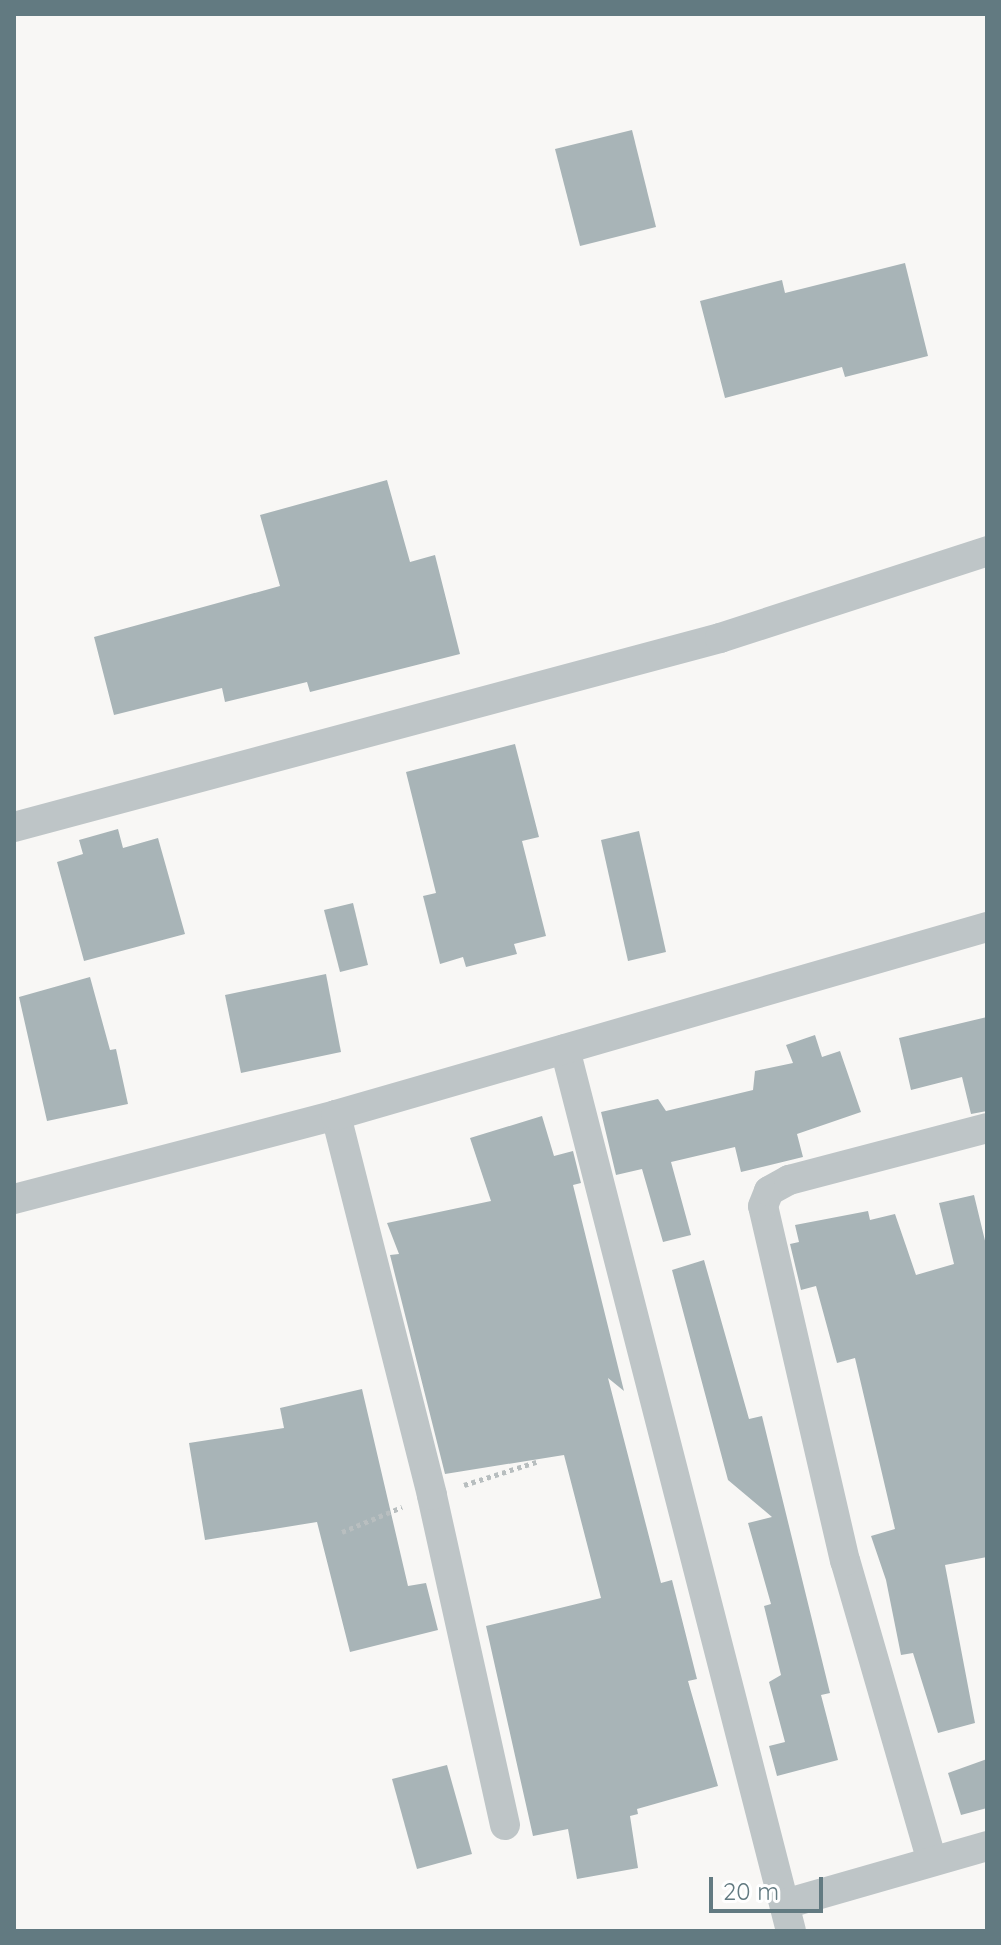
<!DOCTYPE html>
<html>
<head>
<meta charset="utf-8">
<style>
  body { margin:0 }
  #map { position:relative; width:1001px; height:1945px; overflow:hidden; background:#f8f7f5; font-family:Quicksand,sans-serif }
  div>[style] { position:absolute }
  .building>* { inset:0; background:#a8b4b7 }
  .path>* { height:5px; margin-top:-2.5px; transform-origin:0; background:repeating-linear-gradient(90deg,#b8bebf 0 4px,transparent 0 8px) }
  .minor>* { height:30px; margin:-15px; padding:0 15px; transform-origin:15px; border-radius:15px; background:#bec5c7 }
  span { translate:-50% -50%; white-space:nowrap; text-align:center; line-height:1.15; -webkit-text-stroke:8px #fff; paint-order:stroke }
  .frame { position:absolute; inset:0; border:16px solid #627a81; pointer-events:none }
  .scale { position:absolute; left:709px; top:1877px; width:114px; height:36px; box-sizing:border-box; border:4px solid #627a81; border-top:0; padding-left:10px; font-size:24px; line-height:28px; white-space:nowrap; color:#627a81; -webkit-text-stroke:6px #fff; paint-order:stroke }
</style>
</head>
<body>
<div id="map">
  <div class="building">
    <div style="clip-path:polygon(632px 130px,656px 227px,580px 246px,555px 149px)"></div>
    <div style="clip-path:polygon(905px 263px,928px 356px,845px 377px,842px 367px,725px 398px,700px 301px,782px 280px,785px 293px)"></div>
    <div style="clip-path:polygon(387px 480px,410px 562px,435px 555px,460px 654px,310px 692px,307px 682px,225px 702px,222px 688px,114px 715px,94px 637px,280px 586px,260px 515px)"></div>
    <div style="clip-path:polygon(515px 744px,539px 837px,522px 841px,546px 936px,514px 944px,517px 954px,466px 967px,463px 957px,440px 964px,423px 896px,436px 893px,406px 772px)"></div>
    <div style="clip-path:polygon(118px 829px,123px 848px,158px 838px,185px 934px,84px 961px,57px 862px,83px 854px,79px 840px)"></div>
    <div style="clip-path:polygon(639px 831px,666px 952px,628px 961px,601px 840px)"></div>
    <div style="clip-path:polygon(353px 903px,368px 965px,340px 972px,324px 910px)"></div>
    <div style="clip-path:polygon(326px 974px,341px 1052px,241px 1073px,225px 995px)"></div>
    <div style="clip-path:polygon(90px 977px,110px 1050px,116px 1049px,128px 1104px,47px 1121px,19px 997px)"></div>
    <div style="clip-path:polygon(987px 1017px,987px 1111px,971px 1114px,962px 1077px,911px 1090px,899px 1038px)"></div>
    <div style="clip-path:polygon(815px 1035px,822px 1057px,840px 1051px,861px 1112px,797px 1134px,803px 1157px,741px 1172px,735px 1147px,671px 1162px,691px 1235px,663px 1242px,642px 1169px,616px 1175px,601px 1112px,658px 1099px,666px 1111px,753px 1090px,755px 1071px,793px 1063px,786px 1045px)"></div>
    <div style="clip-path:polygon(542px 1116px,554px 1156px,573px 1151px,581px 1183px,573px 1185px,624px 1391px,608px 1378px,661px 1583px,672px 1580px,697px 1679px,688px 1681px,718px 1786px,637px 1809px,638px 1814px,630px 1816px,638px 1868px,577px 1879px,568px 1829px,533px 1836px,486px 1626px,601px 1598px,564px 1455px,445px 1474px,390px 1255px,399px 1254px,387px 1223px,491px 1201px,470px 1138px)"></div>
    <div style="clip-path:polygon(974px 1195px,987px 1249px,987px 1557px,945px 1565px,975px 1723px,938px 1733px,913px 1653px,901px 1655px,886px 1580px,871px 1536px,895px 1529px,855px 1358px,837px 1363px,816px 1286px,801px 1290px,790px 1244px,799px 1242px,795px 1225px,868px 1211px,870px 1220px,895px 1214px,916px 1275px,954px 1264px,939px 1203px)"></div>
    <div style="clip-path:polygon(704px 1260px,749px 1419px,762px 1416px,830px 1693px,821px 1695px,838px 1760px,777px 1776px,769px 1746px,785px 1742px,769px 1682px,781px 1675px,764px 1606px,771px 1604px,748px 1523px,772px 1517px,728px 1480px,672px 1270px)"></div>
    <div style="clip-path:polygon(362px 1389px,408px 1586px,426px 1583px,438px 1630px,350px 1652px,317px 1522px,205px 1540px,189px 1443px,284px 1428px,280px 1408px)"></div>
    <div style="clip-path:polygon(987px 1759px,987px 1808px,961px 1815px,948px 1773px)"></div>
    <div style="clip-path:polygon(447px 1765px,472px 1854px,417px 1869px,392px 1779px)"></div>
  </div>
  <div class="path">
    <div style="left:464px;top:1485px;width:76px;rotate:-17.7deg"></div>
    <div style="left:342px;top:1532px;width:65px;rotate:-22.6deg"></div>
  </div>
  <div class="minor">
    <div style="left:14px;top:827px;width:731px;rotate:-14.99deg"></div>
    <div style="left:720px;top:638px;width:281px;rotate:-18deg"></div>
    <div style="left:565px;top:1049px;width:910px;rotate:75.63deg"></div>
    <div style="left:14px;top:1199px;width:333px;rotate:-14.6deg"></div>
    <div style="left:505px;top:1825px;width:338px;rotate:-102.5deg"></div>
    <div style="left:432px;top:1495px;width:392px;rotate:-104.2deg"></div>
    <div style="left:336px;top:1115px;width:678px;rotate:-16.11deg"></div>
    <div style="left:931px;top:1858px;width:309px;rotate:-106.1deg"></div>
    <div style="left:845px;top:1561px;width:364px;rotate:-103deg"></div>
    <div style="left:763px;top:1206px;width:16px;rotate:-68deg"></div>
    <div style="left:769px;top:1191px;width:23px;rotate:-29deg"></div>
    <div style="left:789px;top:1180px;width:205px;rotate:-14.7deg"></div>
    <div style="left:785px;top:1904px;width:210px;rotate:-16deg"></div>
  </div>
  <div class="frame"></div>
  <div class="scale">20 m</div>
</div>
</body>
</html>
